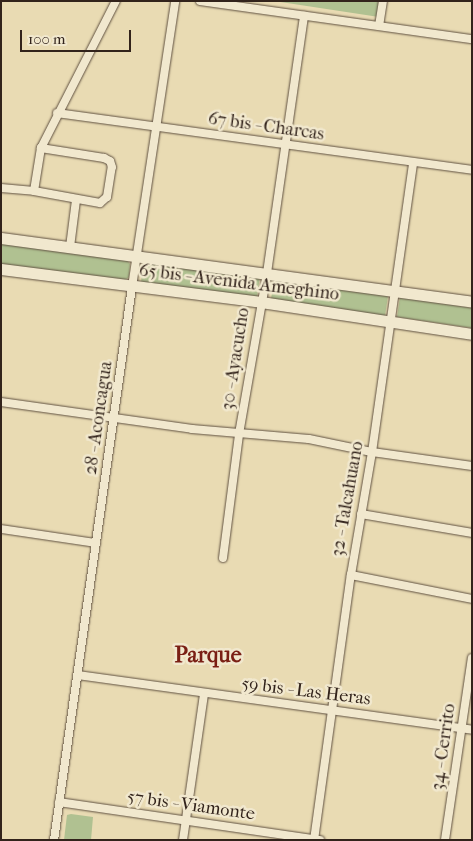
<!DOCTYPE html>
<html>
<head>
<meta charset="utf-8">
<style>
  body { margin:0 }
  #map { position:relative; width:473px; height:841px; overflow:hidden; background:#e9dbb3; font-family:"IM FELL French Canon",serif }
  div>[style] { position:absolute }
  .green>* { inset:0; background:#b0c191 }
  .roads { filter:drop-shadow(0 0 1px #605141) drop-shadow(0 0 1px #605141) }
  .street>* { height:8px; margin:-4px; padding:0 4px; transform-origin:4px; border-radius:4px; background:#f1e8ce }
  .secondary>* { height:11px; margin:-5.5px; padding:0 5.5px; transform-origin:5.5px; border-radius:5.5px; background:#f1e8ce }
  span { translate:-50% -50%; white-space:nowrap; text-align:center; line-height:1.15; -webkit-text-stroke:5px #f1e8ce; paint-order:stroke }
  .street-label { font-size:18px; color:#32231b }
  .district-label { font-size:22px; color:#7a1f14; font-weight:700 }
  .frame { position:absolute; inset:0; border:2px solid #32231b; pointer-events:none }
  .scale { position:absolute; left:20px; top:30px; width:111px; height:22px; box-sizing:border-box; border:2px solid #32231b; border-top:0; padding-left:6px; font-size:15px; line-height:18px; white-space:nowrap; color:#32231b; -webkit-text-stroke:4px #f1e8ce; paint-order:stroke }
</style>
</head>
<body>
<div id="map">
  <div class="green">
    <div style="clip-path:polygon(274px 1px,381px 1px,379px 17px)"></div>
    <div style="clip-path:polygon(1px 243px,127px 260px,130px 264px,129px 277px,125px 280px,1px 264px)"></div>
    <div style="clip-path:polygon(143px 262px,260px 276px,257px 297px,141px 283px)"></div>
    <div style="clip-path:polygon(274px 280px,388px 296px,385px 316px,271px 299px)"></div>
    <div style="clip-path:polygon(400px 297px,472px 308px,472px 328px,397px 317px)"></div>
    <div style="clip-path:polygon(71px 814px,93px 817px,91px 840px,64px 840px,67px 815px)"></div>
  </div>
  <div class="roads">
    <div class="street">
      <div style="left:200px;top:1px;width:275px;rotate:8deg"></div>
      <div style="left:379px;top:26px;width:25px;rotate:-81deg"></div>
      <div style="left:57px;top:113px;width:419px;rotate:7.8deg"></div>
      <div style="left:1px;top:188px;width:33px;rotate:5deg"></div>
      <div style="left:34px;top:191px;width:67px;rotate:10.3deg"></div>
      <div style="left:100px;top:203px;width:9px;rotate:-41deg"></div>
      <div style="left:107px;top:197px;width:30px;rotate:-81deg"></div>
      <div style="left:112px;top:167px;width:6px;rotate:-108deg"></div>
      <div style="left:110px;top:161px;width:7px;rotate:-153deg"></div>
      <div style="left:104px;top:158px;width:64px;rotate:-171deg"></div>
      <div style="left:34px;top:191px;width:44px;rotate:-80.8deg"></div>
      <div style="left:41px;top:148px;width:165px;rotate:-63deg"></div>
      <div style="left:70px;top:247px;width:47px;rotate:-82.7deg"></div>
      <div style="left:1px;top:402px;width:193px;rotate:8deg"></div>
      <div style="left:192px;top:429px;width:117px;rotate:4.9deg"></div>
      <div style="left:309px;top:439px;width:64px;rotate:11.7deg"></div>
      <div style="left:372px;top:452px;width:101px;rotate:8deg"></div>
      <div style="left:361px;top:514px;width:113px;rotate:9.7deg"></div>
      <div style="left:1px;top:529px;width:96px;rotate:8.4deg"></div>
      <div style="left:223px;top:558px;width:125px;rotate:-82.6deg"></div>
      <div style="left:239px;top:434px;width:163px;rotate:-80.1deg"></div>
      <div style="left:267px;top:273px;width:260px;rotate:-81.8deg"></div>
      <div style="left:351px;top:575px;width:123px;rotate:11.2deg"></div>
      <div style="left:78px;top:675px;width:398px;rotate:7.9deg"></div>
      <div style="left:59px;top:802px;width:264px;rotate:8.3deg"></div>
      <div style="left:54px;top:840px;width:558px;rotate:-81.97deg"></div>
      <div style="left:132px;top:287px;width:289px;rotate:-81.4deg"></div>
      <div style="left:183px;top:840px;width:148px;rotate:-81.8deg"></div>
      <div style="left:314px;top:840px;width:268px;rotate:-82.1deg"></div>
      <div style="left:351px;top:575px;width:125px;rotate:-80.3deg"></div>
      <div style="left:372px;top:452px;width:292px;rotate:-81.9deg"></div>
      <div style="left:445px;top:840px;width:184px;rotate:-81.6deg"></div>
    </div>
    <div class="secondary">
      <div style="left:1px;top:238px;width:475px;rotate:7.7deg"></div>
      <div style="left:1px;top:269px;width:262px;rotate:7.2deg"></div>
      <div style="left:261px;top:302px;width:213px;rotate:8.6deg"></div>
    </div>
  </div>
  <div class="street-label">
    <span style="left:266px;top:127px;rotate:8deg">67 bis - Charcas</span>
    <span style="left:239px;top:283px;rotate:7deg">65 bis - Avenida Ameghino</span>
    <span style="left:236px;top:359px;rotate:-81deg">30 - Ayacucho</span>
    <span style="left:99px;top:418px;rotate:-82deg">28 - Aconcagua</span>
    <span style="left:348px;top:499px;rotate:-80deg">32 - Talcahuano</span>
    <span style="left:306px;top:692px;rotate:7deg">59 bis - Las Heras</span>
    <span style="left:444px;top:747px;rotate:-82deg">34 - Cerrito</span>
    <span style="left:191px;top:806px;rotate:8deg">57 bis - Viamonte</span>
  </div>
  <div class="district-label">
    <span style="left:208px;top:656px">Parque</span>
  </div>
  <div class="frame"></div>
  <div class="scale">100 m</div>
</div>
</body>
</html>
